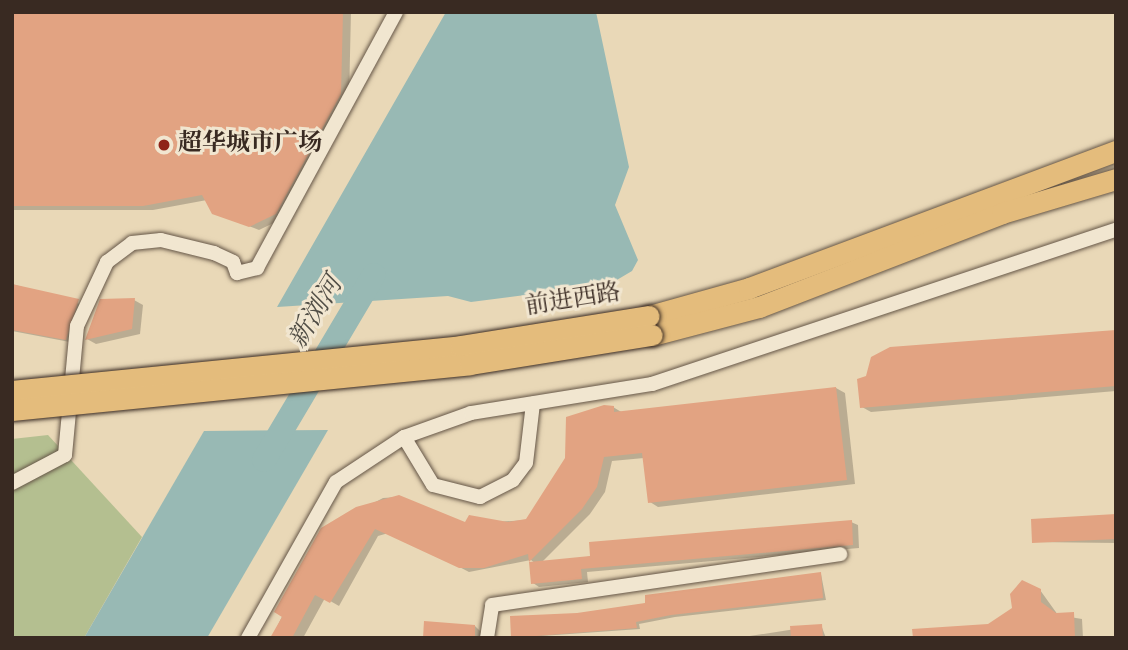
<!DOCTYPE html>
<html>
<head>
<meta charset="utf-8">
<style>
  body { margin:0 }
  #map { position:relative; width:1128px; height:650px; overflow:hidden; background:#e9d8b7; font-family:"Old Standard TT","Noto Serif SC",serif }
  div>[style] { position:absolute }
  .green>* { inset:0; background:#b4bf90 }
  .water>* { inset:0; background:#98b9b4 }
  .shadow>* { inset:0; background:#0003 }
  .river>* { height:24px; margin:-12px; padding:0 12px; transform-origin:12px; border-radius:12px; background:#98b9b4 }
  .building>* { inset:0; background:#e2a382 }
  .roads { filter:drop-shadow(0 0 2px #655647) drop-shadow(0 0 2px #655647) }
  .street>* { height:14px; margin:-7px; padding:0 7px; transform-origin:7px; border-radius:7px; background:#f1e6d0 }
  .primary>* { height:21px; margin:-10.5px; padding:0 10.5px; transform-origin:10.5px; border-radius:10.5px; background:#e4bc7c }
  .bridges { filter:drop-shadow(0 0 2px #392a22) drop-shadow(0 0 2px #392a22) }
  .primary-bridge>* { height:21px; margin:-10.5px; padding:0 10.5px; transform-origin:10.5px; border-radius:10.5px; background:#e4bc7c }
  .dots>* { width:19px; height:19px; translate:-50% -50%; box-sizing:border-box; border:4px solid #f1e6d0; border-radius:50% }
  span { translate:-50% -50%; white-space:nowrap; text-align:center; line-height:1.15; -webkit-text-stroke:6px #f1e6d0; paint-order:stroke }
  .poi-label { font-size:24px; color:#392a22; font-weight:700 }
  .left { translate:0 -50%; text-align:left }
  .street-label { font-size:24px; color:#392a22 }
  .water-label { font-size:26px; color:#514e46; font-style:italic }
  .frame { position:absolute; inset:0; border:14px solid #392a22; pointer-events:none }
</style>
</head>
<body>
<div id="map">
  <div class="green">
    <div style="clip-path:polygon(48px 435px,142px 537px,84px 638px,12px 638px,12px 439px)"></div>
  </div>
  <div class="water">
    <div style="clip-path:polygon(446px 12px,596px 12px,629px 167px,615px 205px,638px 260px,632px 271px,610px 284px,471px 302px,448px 296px,277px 307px)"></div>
    <div style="clip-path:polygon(328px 430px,207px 638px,84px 638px,204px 431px)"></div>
  </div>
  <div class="shadow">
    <div style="clip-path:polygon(12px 12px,351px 12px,349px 99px,284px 218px,259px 230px,214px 213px,207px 200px,153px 210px,12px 210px)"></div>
    <div style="clip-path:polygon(12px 284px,87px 306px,75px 343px,12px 331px)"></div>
    <div style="clip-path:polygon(134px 300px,143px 305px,140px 334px,96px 344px,87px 339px,101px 301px)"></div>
    <div style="clip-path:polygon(1116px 332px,1116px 391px,871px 412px,862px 407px)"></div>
    <div style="clip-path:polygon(836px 388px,845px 393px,855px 484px,658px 507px,650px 502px,644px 458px,612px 461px,605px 492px,590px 514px,541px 563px,851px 522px,858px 525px,859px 548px,587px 572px,588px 582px,539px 587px,533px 583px,536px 564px,531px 560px,469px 572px,392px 532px,378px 536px,339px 606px,325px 598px,303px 638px,272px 638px,322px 530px,383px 498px,398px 497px,465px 524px,527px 520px,613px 407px,623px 413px)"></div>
    <div style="clip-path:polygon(1116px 516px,1116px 543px,1034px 542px)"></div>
    <div style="clip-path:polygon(821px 574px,826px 600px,675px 617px,639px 624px,640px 629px,513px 638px,578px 615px)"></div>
    <div style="clip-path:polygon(1040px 590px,1058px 615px,1082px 619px,1083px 638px,925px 638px,989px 626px)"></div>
    <div style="clip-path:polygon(821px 625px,826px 638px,737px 638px)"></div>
    <div style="clip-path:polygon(475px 626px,487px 638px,425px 638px)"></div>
  </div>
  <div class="river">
    <div style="left:264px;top:460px;width:215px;rotate:-59.3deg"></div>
  </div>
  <div class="building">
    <div style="clip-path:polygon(12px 12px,343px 12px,341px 94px,276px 214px,249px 227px,212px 214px,202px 195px,143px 206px,12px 206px)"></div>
    <div style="clip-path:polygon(12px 284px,79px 299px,66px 340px,12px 330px)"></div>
    <div style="clip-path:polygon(135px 298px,132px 329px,85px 340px,100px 299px)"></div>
    <div style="clip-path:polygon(1116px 330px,1116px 386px,860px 408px,857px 379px,866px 376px,871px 357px,890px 347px)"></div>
    <div style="clip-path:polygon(836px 387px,847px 480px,648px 503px,642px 453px,604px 457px,597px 487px,582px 509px,529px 562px,528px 554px,484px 568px,459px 568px,375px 529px,330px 603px,315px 595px,292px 638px,270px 638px,282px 617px,274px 612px,321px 528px,356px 507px,399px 495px,465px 522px,469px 515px,508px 522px,526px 519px,565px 458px,566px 417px,604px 405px,614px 406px,614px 412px)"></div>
    <div style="clip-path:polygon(1116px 514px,1116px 539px,1032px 543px,1031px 519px)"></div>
    <div style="clip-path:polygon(852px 520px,853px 545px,581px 569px,582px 579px,531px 584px,529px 562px,590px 556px,589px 542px)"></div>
    <div style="clip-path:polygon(821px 572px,823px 598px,671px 615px,636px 622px,637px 628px,511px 638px,510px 616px,577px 613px,645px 603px,645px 595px)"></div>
    <div style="clip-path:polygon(1022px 580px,1041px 589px,1041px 602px,1056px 613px,1074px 612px,1075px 638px,913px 638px,912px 629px,988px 624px,1012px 608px,1010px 594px)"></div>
    <div style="clip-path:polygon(424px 621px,475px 625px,475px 638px,423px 638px)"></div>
    <div style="clip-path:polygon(822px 624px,823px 638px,791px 638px,790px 626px)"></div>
  </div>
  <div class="roads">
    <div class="street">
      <div style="left:404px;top:437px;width:56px;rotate:58.9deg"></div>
      <div style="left:433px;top:485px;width:49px;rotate:14.3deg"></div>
      <div style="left:480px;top:497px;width:37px;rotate:-27deg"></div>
      <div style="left:513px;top:480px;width:21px;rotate:-53deg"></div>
      <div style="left:526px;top:463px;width:60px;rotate:-83.3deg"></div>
      <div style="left:12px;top:483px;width:60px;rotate:-27.8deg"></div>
      <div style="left:65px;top:455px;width:130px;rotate:-84.7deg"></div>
      <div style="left:77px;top:326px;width:71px;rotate:-64.9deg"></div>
      <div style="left:107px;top:262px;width:31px;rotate:-37deg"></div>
      <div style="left:132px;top:243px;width:29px;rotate:-6deg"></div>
      <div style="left:161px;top:240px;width:55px;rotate:13.8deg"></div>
      <div style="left:214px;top:253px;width:21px;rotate:25deg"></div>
      <div style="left:233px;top:262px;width:12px;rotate:70deg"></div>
      <div style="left:237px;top:273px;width:21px;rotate:-14deg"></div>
      <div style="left:257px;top:268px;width:291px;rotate:-61.5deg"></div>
      <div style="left:248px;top:638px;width:179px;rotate:-60.6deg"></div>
      <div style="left:336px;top:482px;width:82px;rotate:-33.5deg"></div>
      <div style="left:404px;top:437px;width:71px;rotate:-19.7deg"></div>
      <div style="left:471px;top:413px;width:183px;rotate:-9.1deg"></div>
      <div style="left:652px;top:384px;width:489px;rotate:-18.4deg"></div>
      <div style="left:487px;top:638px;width:33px;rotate:-81deg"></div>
      <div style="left:492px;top:605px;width:352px;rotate:-8.3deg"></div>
    </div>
    <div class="primary">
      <div style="left:649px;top:316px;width:104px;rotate:-15.6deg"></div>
      <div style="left:749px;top:288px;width:392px;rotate:-20.5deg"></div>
      <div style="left:652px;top:335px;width:111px;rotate:-14.7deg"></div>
      <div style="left:759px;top:307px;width:261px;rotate:-21.1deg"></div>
      <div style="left:1002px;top:213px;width:119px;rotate:-16.6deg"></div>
    </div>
  </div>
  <div class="bridges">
    <div class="primary-bridge">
      <div style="left:12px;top:391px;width:451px;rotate:-5.7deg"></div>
      <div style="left:461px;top:346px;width:190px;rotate:-9.1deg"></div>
      <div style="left:12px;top:410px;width:460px;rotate:-5.7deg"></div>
      <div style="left:470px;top:364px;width:184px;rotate:-9.1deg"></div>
    </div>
  </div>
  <div class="dots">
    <div style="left:164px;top:145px;background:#8f2418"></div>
  </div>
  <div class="poi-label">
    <span class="left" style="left:178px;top:145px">超华城市广场</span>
  </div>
  <div class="street-label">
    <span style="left:573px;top:301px;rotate:-9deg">前进西路</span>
  </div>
  <div class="water-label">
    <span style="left:317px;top:313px;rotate:-59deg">新浏河</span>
  </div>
  <div class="frame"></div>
</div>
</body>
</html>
